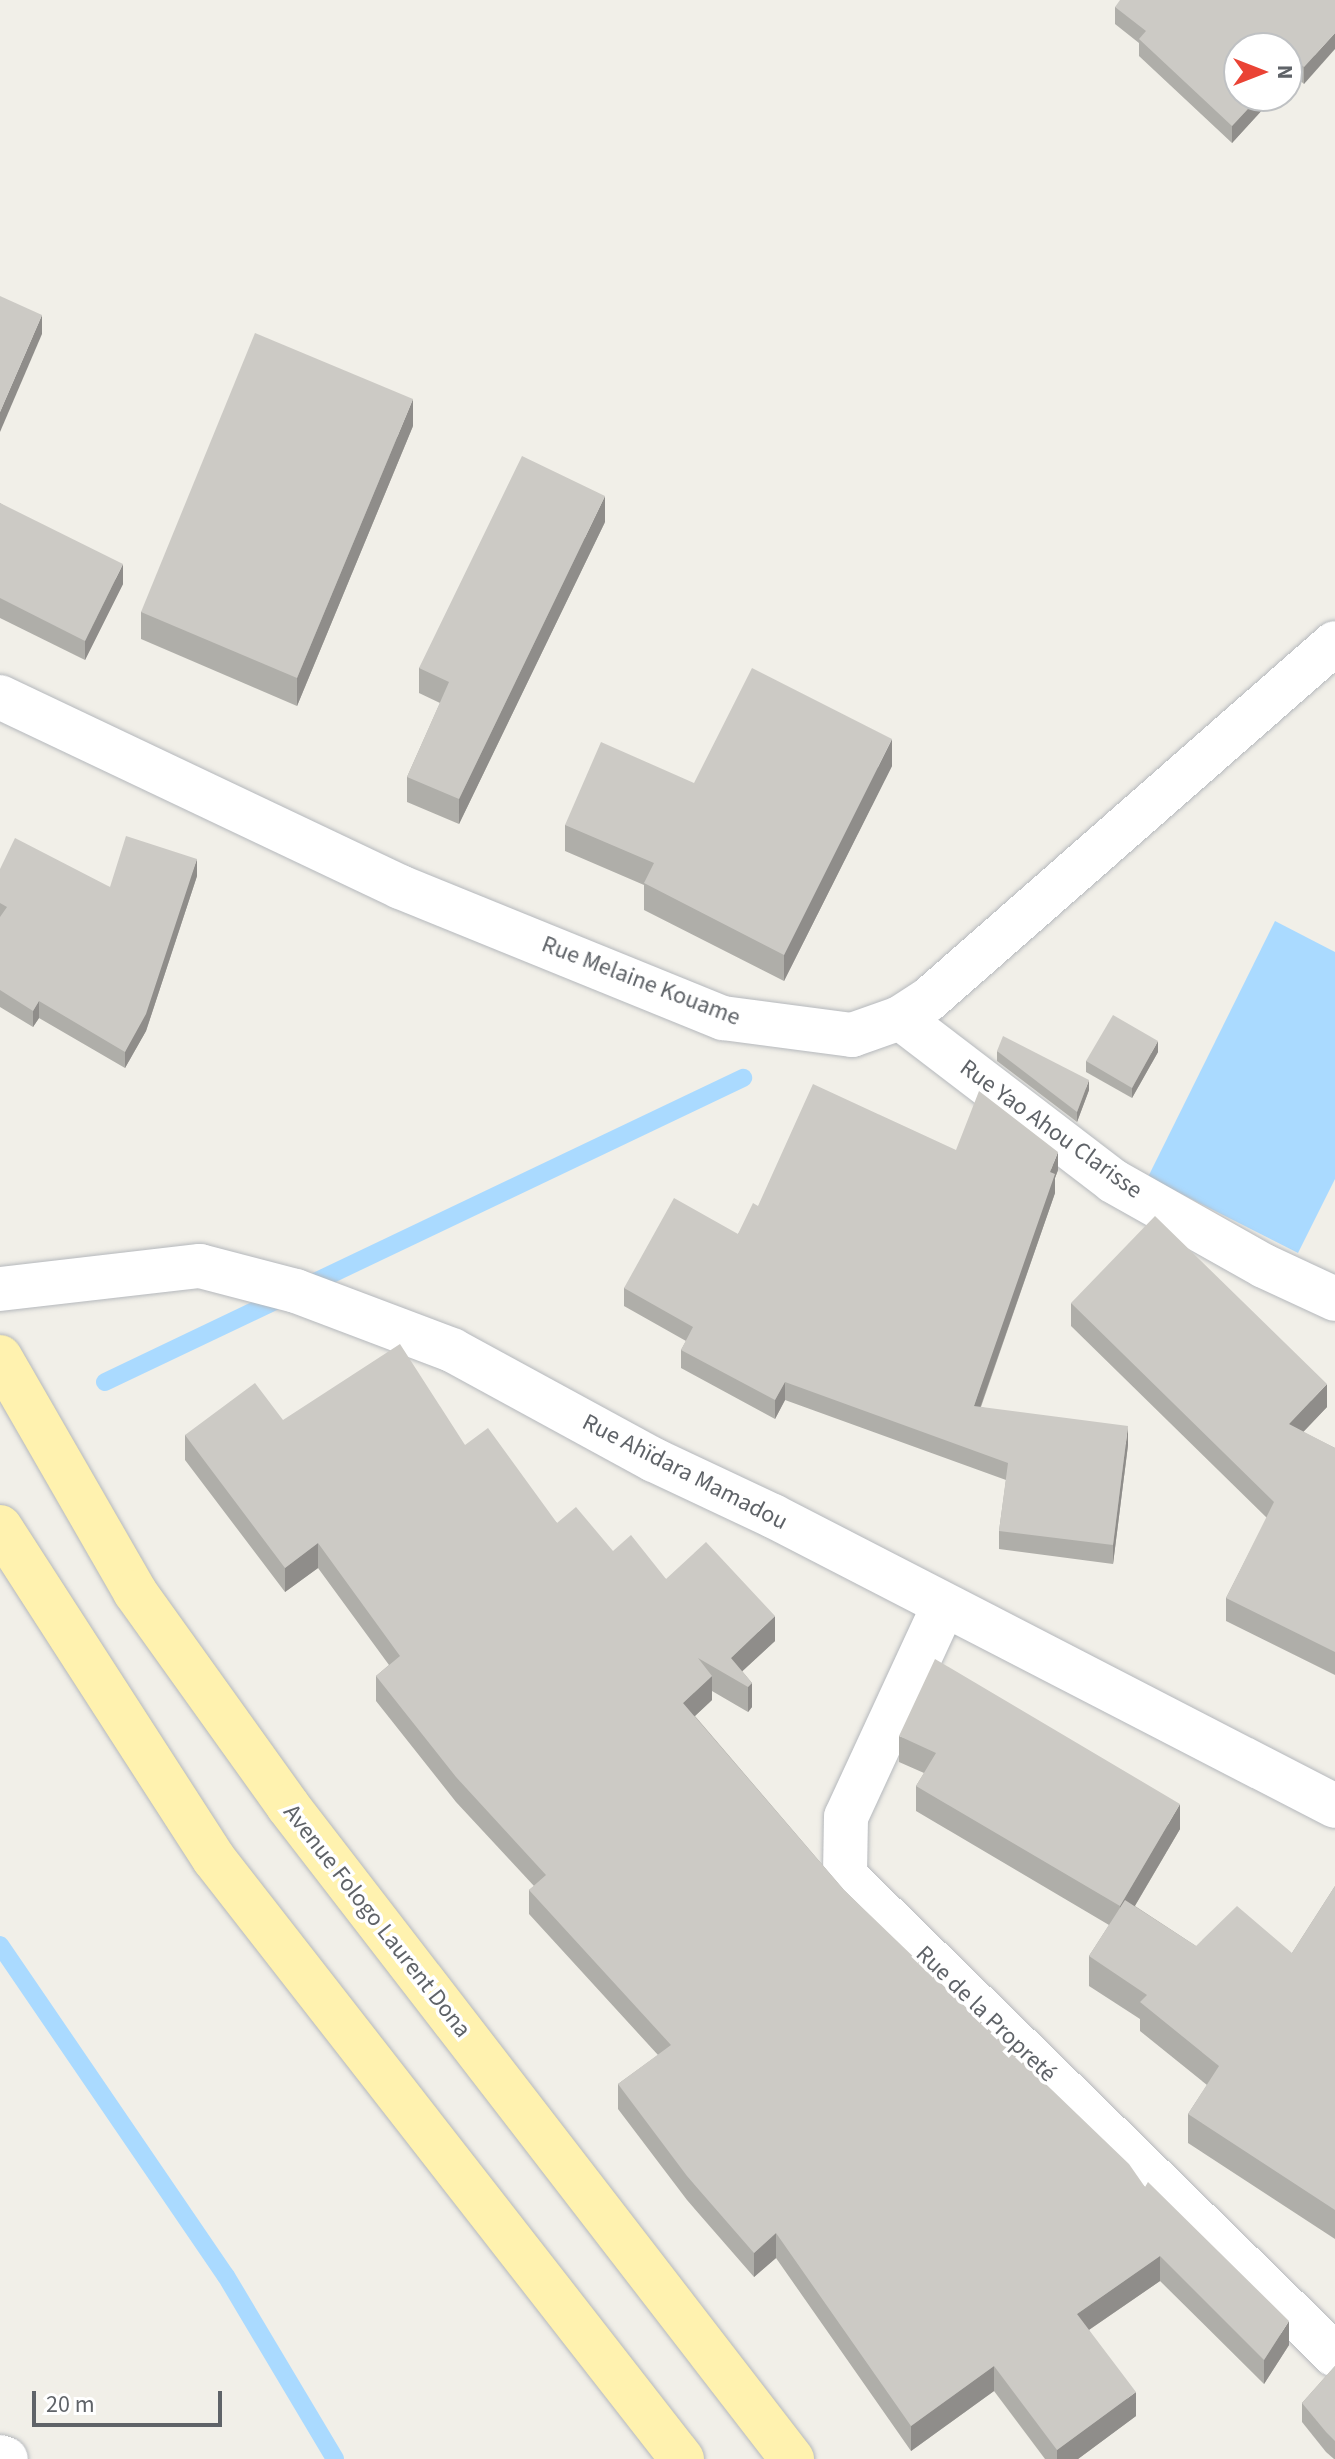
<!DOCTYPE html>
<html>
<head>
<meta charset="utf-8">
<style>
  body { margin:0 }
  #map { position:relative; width:1335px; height:2459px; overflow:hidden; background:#f1efe8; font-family:"Source Sans 3",sans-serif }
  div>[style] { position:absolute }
  .water>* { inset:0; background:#aadaff }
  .stream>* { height:18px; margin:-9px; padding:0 9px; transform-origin:9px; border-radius:9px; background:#aadaff }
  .roads { filter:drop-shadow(0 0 2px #b5b8bc) drop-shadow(0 0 2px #b5b8bc) }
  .minor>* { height:44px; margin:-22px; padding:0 22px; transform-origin:22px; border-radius:22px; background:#fff }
  .major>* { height:44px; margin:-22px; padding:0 22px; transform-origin:22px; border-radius:22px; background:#fff2af }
  .wall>* { inset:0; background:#afaea9 }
  .shaded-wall>* { inset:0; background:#8f8d8a }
  .building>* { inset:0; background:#cccac5 }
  span { translate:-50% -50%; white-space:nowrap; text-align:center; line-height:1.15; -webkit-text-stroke:7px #fff; paint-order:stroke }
  .street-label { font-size:24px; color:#5f6368 }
  .north { position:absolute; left:1223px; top:32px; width:80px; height:80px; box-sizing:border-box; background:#fff; border:2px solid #bfc1c3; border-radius:50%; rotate:90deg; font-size:22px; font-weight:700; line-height:32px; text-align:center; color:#5f6368 }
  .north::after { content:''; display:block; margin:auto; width:28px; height:36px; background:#ea4335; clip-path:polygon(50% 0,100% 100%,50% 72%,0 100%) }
  .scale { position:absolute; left:32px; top:2391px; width:190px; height:36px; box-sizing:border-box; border:4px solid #5f6368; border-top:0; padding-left:10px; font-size:24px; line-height:28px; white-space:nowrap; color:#5f6368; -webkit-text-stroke:6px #fff; paint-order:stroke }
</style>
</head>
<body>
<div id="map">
  <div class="water">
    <div style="clip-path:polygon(1275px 921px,1335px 952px,1335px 1179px,1298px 1253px,1148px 1177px)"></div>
  </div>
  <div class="stream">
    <div style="left:105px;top:1382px;width:707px;rotate:-25.48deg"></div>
    <div style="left:0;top:1945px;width:401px;rotate:55.7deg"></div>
    <div style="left:226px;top:2276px;width:213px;rotate:59.2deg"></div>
  </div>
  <div class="roads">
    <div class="minor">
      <div style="left:0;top:697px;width:443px;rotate:25.4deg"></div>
      <div style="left:400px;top:887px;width:349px;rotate:22.1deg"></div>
      <div style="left:723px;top:1018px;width:130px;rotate:7.5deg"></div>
      <div style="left:852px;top:1035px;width:51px;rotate:-19.5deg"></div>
      <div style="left:900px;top:1018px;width:33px;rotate:-33deg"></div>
      <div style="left:928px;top:1000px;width:541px;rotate:-41.26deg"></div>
      <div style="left:900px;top:1018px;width:268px;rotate:37.4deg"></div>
      <div style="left:1113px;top:1181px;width:173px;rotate:29.4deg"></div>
      <div style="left:1264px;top:1266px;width:78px;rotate:24.9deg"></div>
      <div style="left:0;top:1289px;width:201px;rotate:-6.6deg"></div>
      <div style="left:200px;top:1266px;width:99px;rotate:14.6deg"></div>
      <div style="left:296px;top:1291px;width:167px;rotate:20.7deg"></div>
      <div style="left:452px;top:1350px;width:230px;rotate:28.6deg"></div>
      <div style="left:654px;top:1460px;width:132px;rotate:25.2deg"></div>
      <div style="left:773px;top:1516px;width:632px;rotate:27.29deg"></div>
      <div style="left:943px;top:1607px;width:231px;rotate:114.8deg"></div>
      <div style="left:846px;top:1817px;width:59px;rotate:91deg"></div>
      <div style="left:845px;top:1876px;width:685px;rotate:44.35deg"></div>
      <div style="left:0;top:2457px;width:6px;rotate:18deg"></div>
    </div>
    <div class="major">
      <div style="left:0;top:1357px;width:271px;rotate:60.1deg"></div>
      <div style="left:135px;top:1592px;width:263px;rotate:54.4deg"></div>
      <div style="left:288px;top:1806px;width:825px;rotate:52.34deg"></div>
      <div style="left:0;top:1527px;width:395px;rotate:57.2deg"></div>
      <div style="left:214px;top:1859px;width:761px;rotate:52.05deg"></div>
    </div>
  </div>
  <div class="wall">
    <div style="clip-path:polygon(1335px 0,1304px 84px,1294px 75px,1239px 96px,1275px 96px,1232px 143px,1139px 56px,1139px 43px,1115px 24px,1115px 7px)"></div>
    <div style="clip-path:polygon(413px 426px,297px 706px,141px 639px,141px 612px)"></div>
    <div style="clip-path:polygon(0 503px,123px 584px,85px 660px,0 618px)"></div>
    <div style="clip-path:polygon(605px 522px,459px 824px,407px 802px,407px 777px,440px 703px,419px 693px,419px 668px)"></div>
    <div style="clip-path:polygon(892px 766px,784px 981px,644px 910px,644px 885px,565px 851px,565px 825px,694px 783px)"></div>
    <div style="clip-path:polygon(0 869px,110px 887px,197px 876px,146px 1031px,125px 1068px,39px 1018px,33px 1027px,0 1007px)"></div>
    <div style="clip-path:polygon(997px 1051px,1089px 1090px,1077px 1122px,997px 1061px)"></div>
    <div style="clip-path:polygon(1158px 1052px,1132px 1098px,1086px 1072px,1086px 1061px)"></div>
    <div style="clip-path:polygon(956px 1150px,1058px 1170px,1055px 1178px,1055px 1193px,981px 1407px,1128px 1445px,1113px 1564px,999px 1549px,999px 1531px,1006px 1480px,785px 1400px,775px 1419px,681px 1368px,681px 1350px,686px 1341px,624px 1306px,624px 1288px,738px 1234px,758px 1206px)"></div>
    <div style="clip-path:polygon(1071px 1303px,1327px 1407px,1303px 1432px,1335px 1448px,1335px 1675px,1226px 1621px,1226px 1598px,1267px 1518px,1071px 1326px)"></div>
    <div style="clip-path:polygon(283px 1420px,465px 1445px,557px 1523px,666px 1579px,775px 1641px,742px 1671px,752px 1683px,752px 1707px,748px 1712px,712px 1691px,712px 1700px,695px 1716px,844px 1890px,1145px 2187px,1289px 2345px,1264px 2384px,1160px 2281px,1089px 2330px,1136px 2416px,1078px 2459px,1045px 2459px,994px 2391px,911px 2451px,776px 2258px,754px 2277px,687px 2200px,618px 2109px,618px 2084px,658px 2055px,529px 1914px,529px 1890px,534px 1886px,456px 1802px,376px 1701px,376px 1676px,389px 1665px,318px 1568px,285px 1592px,185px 1460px,185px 1435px)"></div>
    <div style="clip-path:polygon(899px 1736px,1180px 1829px,1135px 1906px,1196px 1946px,1292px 1953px,1335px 1886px,1335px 2239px,1188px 2143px,1188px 2114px,1207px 2085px,1140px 2031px,1140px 2019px,1089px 1986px,1089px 1956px,1109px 1925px,916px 1811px,916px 1786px,924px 1773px,899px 1762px)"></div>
    <div style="clip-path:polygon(1335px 2366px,1335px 2459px,1334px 2459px,1326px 2452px,1302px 2422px,1302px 2403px)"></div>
  </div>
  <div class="shaded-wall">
    <div style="clip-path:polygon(1335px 33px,1335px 49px,1304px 84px,1304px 67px)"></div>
    <div style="clip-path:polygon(1294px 59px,1294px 75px,1287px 83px,1287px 66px)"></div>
    <div style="clip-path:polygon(1260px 96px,1275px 96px,1232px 143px,1232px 126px)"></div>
    <div style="clip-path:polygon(42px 315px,42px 334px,0 432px,0 412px)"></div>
    <div style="clip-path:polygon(413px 399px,413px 426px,297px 706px,297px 678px)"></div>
    <div style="clip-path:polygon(605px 496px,605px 522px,459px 824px,459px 799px)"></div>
    <div style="clip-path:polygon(123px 564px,123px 584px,85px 660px,85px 641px)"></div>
    <div style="clip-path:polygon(892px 739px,892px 766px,784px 981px,784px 955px)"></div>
    <div style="clip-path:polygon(197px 859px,197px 876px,146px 1031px,125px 1068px,125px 1052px)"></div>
    <div style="clip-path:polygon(39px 1001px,39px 1018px,33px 1027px,33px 1011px)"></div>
    <div style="clip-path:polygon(1158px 1041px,1158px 1052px,1132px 1098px,1132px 1088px)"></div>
    <div style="clip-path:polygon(1089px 1080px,1089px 1090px,1077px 1122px,1077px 1112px)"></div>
    <div style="clip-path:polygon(1058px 1152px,1058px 1170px,1055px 1178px,1055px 1193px,974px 1425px,974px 1406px,1050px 1172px)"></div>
    <div style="clip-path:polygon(785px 1382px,785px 1400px,775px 1419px,775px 1400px)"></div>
    <div style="clip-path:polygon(1327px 1384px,1327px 1407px,1289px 1447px,1289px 1424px)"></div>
    <div style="clip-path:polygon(1128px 1426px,1128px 1445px,1113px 1564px,1113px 1545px)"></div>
    <div style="clip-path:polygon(318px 1543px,318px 1568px,285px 1592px,285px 1568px)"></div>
    <div style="clip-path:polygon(775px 1616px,775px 1641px,734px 1679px,731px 1658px)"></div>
    <div style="clip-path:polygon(712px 1676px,712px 1700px,683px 1727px,683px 1703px)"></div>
    <div style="clip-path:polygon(752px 1683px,752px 1707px,748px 1712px,748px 1687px)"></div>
    <div style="clip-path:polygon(1180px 1804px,1180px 1829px,1120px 1931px,1120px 1906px)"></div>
    <div style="clip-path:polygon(776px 2233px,776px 2258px,754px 2277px,754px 2253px)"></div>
    <div style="clip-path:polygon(1160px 2256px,1160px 2281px,1077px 2338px,1077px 2314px)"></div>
    <div style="clip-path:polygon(1289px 2321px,1289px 2345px,1264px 2384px,1264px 2360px)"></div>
    <div style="clip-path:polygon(994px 2366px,994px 2391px,911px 2451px,911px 2426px)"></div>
    <div style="clip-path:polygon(1136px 2392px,1136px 2416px,1078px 2459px,1057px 2459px,1057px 2450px)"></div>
  </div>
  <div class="building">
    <div style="clip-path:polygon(1120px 0,1335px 0,1335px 33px,1304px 67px,1294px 59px,1287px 66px,1287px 48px,1239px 48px,1239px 96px,1260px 96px,1232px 126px,1139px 39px,1146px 31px,1115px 7px)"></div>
    <div style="clip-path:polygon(0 296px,42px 315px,0 412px)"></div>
    <div style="clip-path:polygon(255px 333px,413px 399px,297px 678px,141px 612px)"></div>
    <div style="clip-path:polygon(522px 456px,605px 496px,459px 799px,407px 777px,449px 682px,419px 668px)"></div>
    <div style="clip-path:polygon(0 503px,123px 564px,85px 641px,0 598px)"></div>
    <div style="clip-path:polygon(752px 668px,892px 739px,784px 955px,644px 883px,654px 863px,565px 825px,601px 742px,694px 783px)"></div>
    <div style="clip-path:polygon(126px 836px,197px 859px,146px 1014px,125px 1052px,39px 1001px,33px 1011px,0 990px,0 917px,7px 907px,0 903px,0 869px,15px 838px,110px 887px)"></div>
    <div style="clip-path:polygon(1113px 1015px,1158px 1041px,1132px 1088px,1086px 1061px)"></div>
    <div style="clip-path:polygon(1003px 1036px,1089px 1080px,1077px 1112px,997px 1051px)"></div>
    <div style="clip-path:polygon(813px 1084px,956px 1150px,979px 1091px,1058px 1152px,1050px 1172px,1055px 1174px,974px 1406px,1128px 1426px,1113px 1545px,999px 1531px,1008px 1463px,785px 1382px,775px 1400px,681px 1350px,693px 1327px,624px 1288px,674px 1198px,738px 1234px,753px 1203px,758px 1206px)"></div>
    <div style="clip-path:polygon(1155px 1216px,1327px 1384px,1289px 1424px,1335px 1448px,1335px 1652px,1226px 1598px,1274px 1502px,1071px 1303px)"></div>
    <div style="clip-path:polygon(400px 1344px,465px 1445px,488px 1428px,557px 1523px,576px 1507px,613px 1551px,631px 1535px,666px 1579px,706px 1542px,775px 1616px,731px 1658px,752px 1683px,748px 1687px,698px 1658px,712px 1676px,683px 1703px,844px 1890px,1129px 2164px,1145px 2187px,1148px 2182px,1289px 2321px,1264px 2360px,1160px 2256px,1077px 2314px,1136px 2392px,1057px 2450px,994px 2366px,911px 2426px,776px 2233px,754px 2253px,687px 2176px,618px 2084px,671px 2045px,529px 1890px,546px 1875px,456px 1777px,376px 1676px,400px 1656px,318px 1543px,285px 1568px,185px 1435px,255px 1383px,283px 1420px)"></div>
    <div style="clip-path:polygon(935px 1659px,1180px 1804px,1120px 1906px,916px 1786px,936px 1753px,899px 1736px)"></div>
    <div style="clip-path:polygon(1335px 1886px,1335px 2210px,1188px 2114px,1219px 2066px,1140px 2002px,1147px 1995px,1089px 1956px,1125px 1900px,1196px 1946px,1237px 1906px,1292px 1953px)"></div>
    <div style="clip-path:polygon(1335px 2366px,1335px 2441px,1326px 2432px,1302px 2403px)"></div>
  </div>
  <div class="street-label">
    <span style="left:641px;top:981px;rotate:21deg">Rue Melaine Kouame</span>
    <span style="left:1051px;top:1129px;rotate:36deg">Rue Yao Ahou Clarisse</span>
    <span style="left:685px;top:1472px;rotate:27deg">Rue Ahïdara Mamadou</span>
    <span style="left:377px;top:1921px;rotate:52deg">Avenue Fologo Laurent Dona</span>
    <span style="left:986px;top:2014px;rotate:44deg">Rue de la Propreté</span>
  </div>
  <div class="north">N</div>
  <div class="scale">20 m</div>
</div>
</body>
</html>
